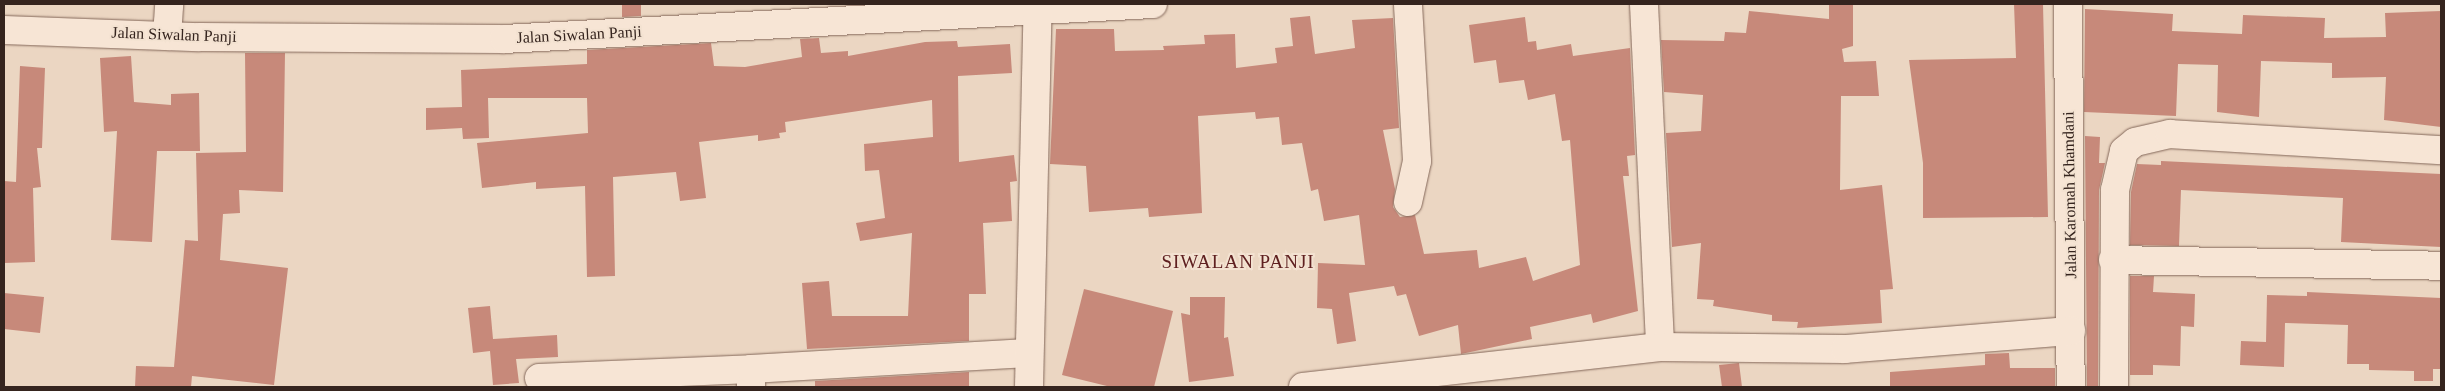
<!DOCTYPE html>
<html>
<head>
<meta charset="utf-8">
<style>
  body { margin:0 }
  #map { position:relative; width:2445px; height:391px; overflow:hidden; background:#ebd6c2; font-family:"Times New Roman",serif }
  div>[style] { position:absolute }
  .building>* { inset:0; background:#c7897a }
  .roads { filter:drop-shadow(0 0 1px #84685a) drop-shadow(0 0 1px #84685a) }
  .minor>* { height:28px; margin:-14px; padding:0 14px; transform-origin:14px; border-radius:14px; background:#f7e5d5 }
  span { translate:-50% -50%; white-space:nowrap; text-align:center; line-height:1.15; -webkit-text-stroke:4px #f3e2d1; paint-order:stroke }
  .street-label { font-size:16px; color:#35241e }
  .quarter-label { font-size:19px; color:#5f2020; letter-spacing:1px }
  .frame { position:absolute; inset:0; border:5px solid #35241e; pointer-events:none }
</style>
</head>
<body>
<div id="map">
  <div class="building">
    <div style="clip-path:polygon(622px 4px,641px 4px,641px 16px,622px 17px)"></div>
    <div style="clip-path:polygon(1829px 4px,1853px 4px,1853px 46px,1842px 49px,1844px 62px,1876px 61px,1879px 96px,1841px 96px,1840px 190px,1882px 185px,1893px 289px,1880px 290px,1882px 323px,1797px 328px,1798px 322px,1772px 321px,1772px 315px,1713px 306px,1714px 300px,1697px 299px,1701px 243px,1672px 247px,1666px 133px,1701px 131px,1703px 95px,1664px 92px,1661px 40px,1724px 41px,1725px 32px,1746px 33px,1749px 11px,1829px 19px)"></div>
    <div style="clip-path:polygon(2014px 4px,2043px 4px,2048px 217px,1923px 218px,1923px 163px,1909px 60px,2016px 58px)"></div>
    <div style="clip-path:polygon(2085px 9px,2173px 14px,2172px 31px,2242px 34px,2243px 15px,2325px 18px,2324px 38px,2386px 37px,2385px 13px,2441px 11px,2441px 127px,2384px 120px,2386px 77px,2332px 78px,2332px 63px,2261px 61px,2259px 117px,2217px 112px,2218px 65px,2178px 64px,2176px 116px,2084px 112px)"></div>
    <div style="clip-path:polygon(1310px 16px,1315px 54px,1355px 48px,1352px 20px,1393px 18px,1399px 128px,1383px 130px,1395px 189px,1393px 207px,1400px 217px,1415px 215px,1424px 254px,1477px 250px,1479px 268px,1526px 257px,1533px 281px,1580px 265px,1570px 140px,1562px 141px,1555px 94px,1528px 100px,1524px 80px,1499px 83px,1496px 60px,1474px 63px,1469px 25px,1525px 17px,1528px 42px,1536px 41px,1537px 50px,1571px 44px,1573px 56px,1630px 48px,1635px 155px,1627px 156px,1629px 176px,1623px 176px,1638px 311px,1593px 323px,1591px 314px,1530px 327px,1532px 339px,1461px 354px,1458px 325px,1419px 336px,1406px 294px,1397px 296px,1394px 286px,1349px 293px,1356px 341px,1337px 344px,1332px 309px,1317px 308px,1318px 263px,1365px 265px,1359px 215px,1324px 221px,1318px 189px,1311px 191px,1302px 143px,1282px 145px,1279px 117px,1256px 119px,1255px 112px,1198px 116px,1202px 213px,1149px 217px,1148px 208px,1089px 212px,1086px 166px,1050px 164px,1056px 29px,1114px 29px,1115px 51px,1164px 50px,1163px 46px,1205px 44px,1204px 35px,1235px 34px,1236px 68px,1277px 63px,1275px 48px,1293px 46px,1290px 18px)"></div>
    <div style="clip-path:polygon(819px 38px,821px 53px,848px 51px,848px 56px,925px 42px,957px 41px,958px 47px,1010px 44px,1012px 73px,958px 76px,959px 162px,1014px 155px,1017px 181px,1010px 182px,1012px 221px,983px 223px,986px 294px,969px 294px,969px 341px,807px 349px,802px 283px,829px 281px,832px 316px,908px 316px,912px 233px,860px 241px,856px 223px,885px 218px,879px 170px,865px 171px,864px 144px,933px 137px,932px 100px,785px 122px,786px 132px,779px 133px,780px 138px,758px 141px,758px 135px,699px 142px,706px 198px,680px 201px,676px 172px,613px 177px,615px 276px,587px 277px,585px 186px,536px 189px,536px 182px,482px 188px,477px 143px,588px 133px,587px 98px,488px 98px,489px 138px,463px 139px,462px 128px,426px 130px,426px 108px,462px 107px,461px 70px,587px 64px,587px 50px,711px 43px,714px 66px,745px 67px,802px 57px,800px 39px)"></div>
    <div style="clip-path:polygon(245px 53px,285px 53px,283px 192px,239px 190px,240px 213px,223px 214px,220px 260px,288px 268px,274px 385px,192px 376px,191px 387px,135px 387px,136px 366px,174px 367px,185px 240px,198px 241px,196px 153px,246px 152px)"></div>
    <div style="clip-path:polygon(131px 56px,134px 102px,171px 105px,171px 94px,199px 93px,200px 151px,157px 151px,152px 242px,111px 240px,117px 131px,104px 132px,100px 58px)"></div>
    <div style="clip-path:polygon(20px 66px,45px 68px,42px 148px,37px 148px,41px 187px,33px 188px,35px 262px,4px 263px,4px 181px,16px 182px)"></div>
    <div style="clip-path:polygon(2085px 136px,2100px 137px,2099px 163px,2105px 163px,2099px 190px,2098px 387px,2087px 387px)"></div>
    <div style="clip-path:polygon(2161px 161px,2441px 174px,2441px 247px,2341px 242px,2343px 198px,2181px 190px,2179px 246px,2130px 245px,2131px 192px,2137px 164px,2161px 165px)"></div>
    <div style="clip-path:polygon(2130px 276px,2154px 276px,2153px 292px,2195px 294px,2194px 327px,2181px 326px,2180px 366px,2153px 365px,2153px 375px,2130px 375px)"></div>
    <div style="clip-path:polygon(1084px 289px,1173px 311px,1154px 387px,1111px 387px,1062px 375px)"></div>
    <div style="clip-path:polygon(2307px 292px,2441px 298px,2441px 369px,2433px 369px,2433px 381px,2414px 381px,2414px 371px,2369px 370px,2369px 364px,2347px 364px,2348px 325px,2285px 323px,2284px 367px,2240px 365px,2241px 341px,2266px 342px,2267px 295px,2307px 296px)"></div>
    <div style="clip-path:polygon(4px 293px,44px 297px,40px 333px,4px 329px)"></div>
    <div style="clip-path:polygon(1190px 297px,1225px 297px,1224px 338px,1228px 337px,1234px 376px,1189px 382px,1181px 313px,1190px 315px)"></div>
    <div style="clip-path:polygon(490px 306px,493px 339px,557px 335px,558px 357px,516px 359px,519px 383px,493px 385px,490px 351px,473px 353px,468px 308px)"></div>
    <div style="clip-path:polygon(2009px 353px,2010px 368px,2055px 368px,2055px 387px,1890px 387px,1890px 372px,1985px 365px,1985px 354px)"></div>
    <div style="clip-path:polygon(1739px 363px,1742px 387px,1722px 387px,1719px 365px)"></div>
    <div style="clip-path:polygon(969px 372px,969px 387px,815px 387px,815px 381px)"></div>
  </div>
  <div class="roads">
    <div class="minor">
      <div style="left:1644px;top:4px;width:343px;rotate:87.3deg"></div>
      <div style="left:2068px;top:4px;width:383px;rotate:89.6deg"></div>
      <div style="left:4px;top:30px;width:195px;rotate:2.1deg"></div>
      <div style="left:199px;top:37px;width:305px;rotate:0.4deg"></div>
      <div style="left:504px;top:39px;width:650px;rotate:-3.09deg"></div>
      <div style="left:167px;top:36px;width:32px;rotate:-86deg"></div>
      <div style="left:1408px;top:202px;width:42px;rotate:-77.6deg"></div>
      <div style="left:1417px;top:161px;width:157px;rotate:-93.3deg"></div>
      <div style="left:2113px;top:260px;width:328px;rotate:1deg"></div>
      <div style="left:539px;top:378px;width:212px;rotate:-2.4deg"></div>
      <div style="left:751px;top:387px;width:18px;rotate:-90deg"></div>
      <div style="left:751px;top:369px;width:277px;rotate:-3.3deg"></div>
      <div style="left:1029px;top:387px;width:383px;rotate:-88.7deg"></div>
      <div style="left:1303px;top:387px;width:359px;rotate:-6.4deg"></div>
      <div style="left:1660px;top:347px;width:185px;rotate:0.6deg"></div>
      <div style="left:1845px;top:349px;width:227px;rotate:-4.6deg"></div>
      <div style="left:2114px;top:387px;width:197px;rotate:-89.7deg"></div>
      <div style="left:2115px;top:190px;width:40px;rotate:-77deg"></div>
      <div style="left:2124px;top:151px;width:14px;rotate:-39deg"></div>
      <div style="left:2135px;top:142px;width:36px;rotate:-13deg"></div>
      <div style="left:2170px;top:134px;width:271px;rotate:3.4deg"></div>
    </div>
  </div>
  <div class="street-label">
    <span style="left:174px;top:35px;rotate:2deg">Jalan Siwalan Panji</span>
    <span style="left:579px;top:35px;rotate:-3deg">Jalan Siwalan Panji</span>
    <span style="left:2070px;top:195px;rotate:-91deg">Jalan Karomah Khamdani</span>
  </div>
  <div class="quarter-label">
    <span style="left:1238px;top:262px">SIWALAN PANJI</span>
  </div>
  <div class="frame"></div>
</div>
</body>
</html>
